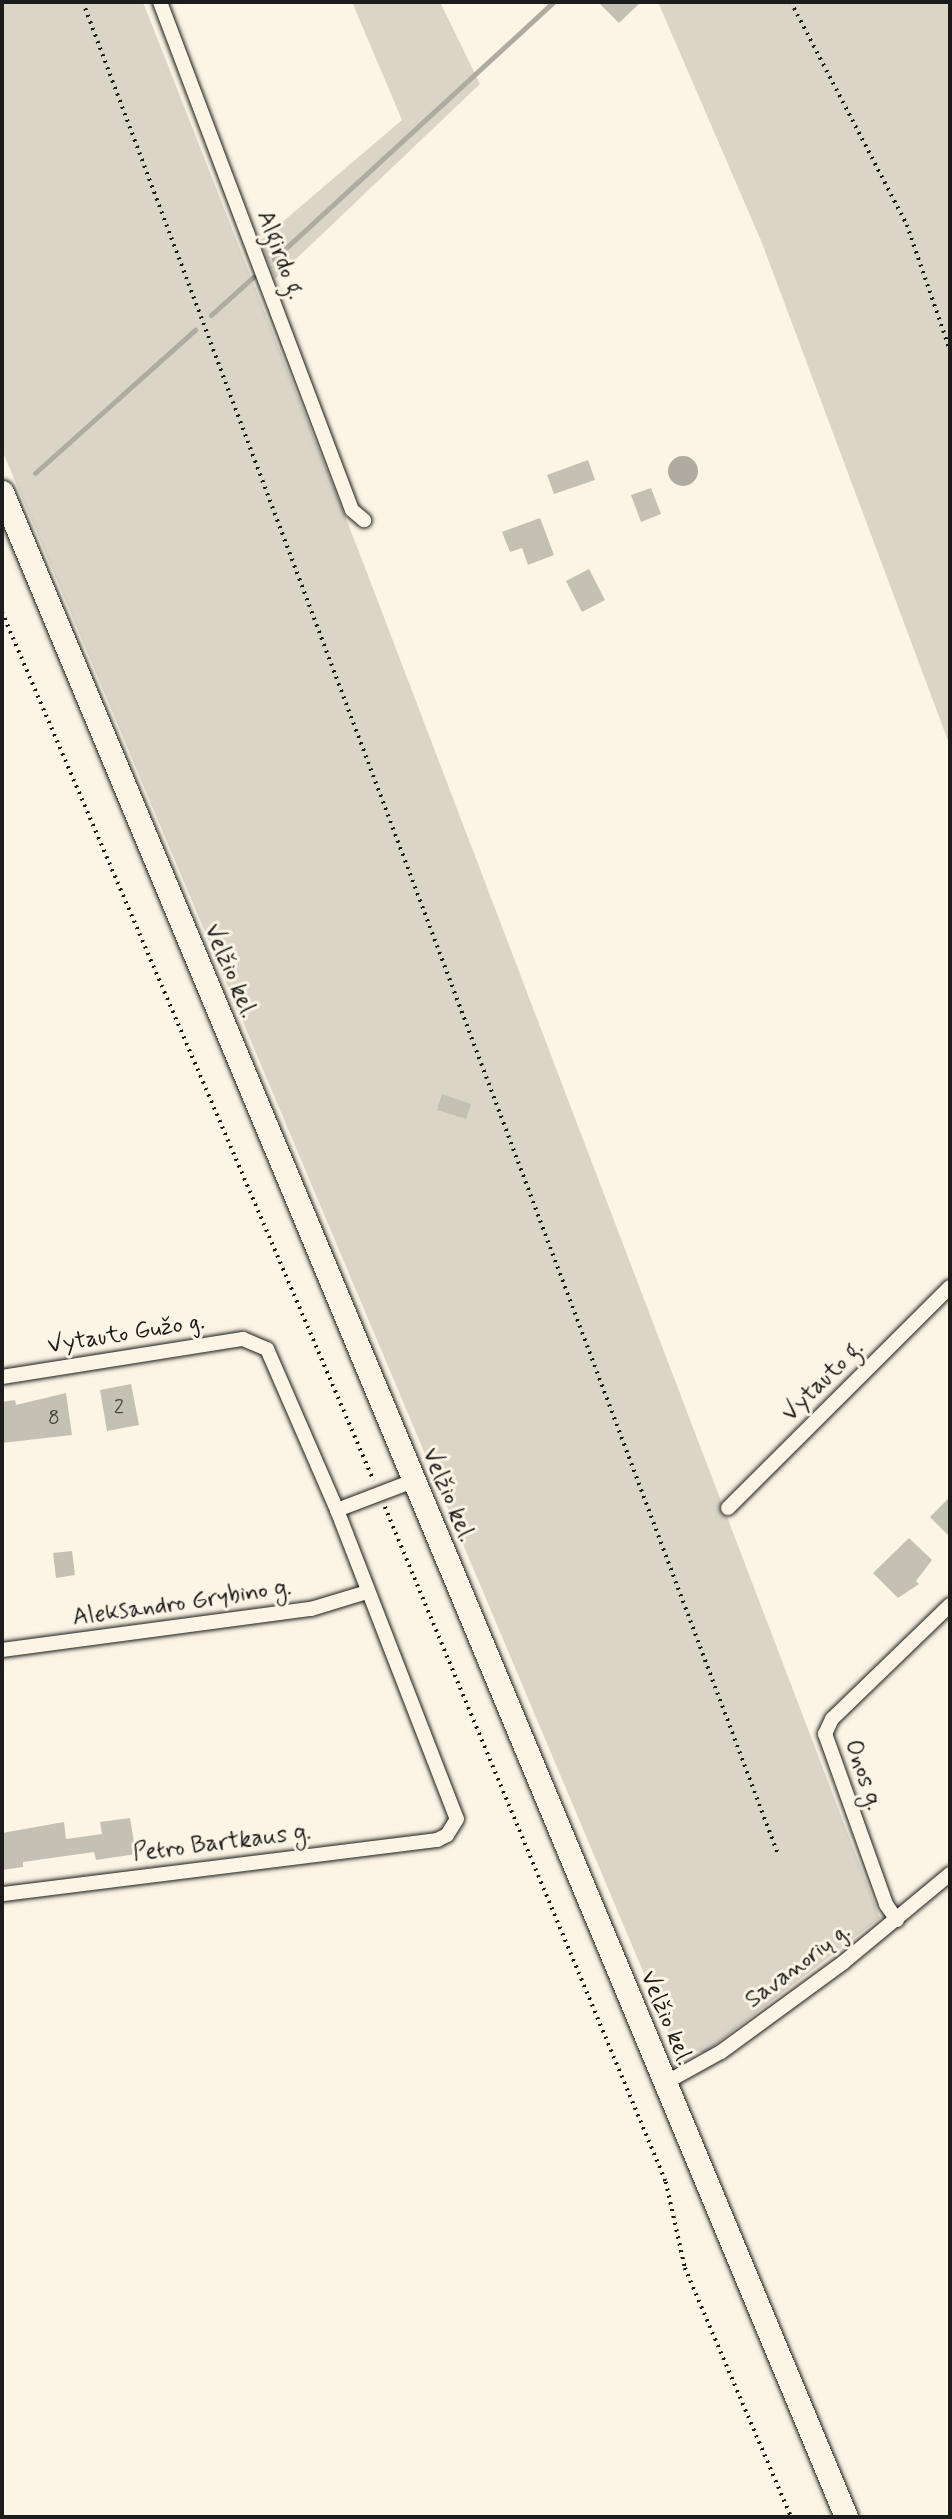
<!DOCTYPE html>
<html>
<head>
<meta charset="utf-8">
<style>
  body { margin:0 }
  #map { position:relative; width:952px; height:2519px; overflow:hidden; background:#fcf5e5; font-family:Mynerve,sans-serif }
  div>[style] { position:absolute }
  .green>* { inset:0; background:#dbd5c8 }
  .water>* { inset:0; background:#b0aba1 }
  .round { border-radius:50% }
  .stream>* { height:5px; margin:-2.5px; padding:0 2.5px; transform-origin:2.5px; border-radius:2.5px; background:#b0aba1 }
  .building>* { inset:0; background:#c4c0b3 }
  .path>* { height:3.5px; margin-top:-1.75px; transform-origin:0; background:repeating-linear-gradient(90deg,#1c1c1c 0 2px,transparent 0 7px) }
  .roads { filter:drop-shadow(0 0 2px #1c1c1c) drop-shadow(0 0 2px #1c1c1c) }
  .street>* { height:14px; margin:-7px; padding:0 7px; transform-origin:7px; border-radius:7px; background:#fcf5e5 }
  .primary>* { height:23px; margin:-11.5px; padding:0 11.5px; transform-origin:11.5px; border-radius:11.5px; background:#fcf5e5 }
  span { translate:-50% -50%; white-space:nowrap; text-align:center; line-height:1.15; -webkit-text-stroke:6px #fcf5e5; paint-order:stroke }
  .number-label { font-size:21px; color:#464542 }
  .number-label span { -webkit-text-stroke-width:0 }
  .street-label { font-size:24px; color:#1c1c1c }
  .frame { position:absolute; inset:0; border:4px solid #1c1c1c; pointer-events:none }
</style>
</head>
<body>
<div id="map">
  <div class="green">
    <div style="clip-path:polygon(2px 2px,143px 2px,361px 557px,880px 1918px,704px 2053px,674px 2045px,2px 450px)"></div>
    <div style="clip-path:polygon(352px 2px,440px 2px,480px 84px,275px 279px,260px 241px,402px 120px)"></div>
    <div style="clip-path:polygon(658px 2px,950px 2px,950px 746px,762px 243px)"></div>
  </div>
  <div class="water">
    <div class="round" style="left:668px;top:456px;width:30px;height:30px"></div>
  </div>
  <div class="stream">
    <div style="left:274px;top:259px;width:379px;rotate:-42.6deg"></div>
    <div style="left:211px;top:315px;width:57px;rotate:-42.1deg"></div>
    <div style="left:35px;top:473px;width:215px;rotate:-41.8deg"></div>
  </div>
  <div class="building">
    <div style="clip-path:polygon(598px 2px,641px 2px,619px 23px)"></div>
    <div style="clip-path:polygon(588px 460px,595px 480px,554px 494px,547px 475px)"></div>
    <div style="clip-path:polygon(651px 488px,661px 514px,641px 522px,631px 495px)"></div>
    <div style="clip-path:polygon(540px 518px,554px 555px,528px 565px,522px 548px,510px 552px,502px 532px)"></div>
    <div style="clip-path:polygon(589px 569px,605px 600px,582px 612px,566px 581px)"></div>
    <div style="clip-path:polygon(442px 1094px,471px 1104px,466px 1119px,437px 1110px)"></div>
    <div style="clip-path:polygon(131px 1384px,139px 1425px,107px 1431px,100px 1390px)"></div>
    <div style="clip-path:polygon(66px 1393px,72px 1435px,2px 1443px,2px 1402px,15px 1400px,16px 1405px)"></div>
    <div style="clip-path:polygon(950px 1497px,950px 1537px,930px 1517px)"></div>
    <div style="clip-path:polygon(909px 1538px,932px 1560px,916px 1581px,919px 1584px,898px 1598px,873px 1573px)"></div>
    <div style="clip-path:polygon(72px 1551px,75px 1575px,56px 1578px,53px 1553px)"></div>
    <div style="clip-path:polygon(130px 1818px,136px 1854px,96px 1860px,94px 1852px,23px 1862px,23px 1867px,2px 1870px,2px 1833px,64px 1822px,66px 1839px,102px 1834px,100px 1822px)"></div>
  </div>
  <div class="path">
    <div style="left:83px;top:2px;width:1978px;rotate:69.43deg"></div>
    <div style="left:791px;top:2px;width:251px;rotate:62.5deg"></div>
    <div style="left:907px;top:225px;width:132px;rotate:71deg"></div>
    <div style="left:2px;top:612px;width:945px;rotate:66.83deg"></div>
    <div style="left:385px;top:1507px;width:731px;rotate:67.4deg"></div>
    <div style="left:666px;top:2182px;width:88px;rotate:77.5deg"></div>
    <div style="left:685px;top:2268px;width:271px;rotate:66.9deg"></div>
  </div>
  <div class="roads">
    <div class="street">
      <div style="left:160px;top:2px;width:543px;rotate:69.3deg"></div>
      <div style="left:352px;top:510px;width:16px;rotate:40deg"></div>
      <div style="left:2px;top:1377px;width:244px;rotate:-9deg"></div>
      <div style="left:243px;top:1339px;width:26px;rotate:23deg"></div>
      <div style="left:267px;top:1349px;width:176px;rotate:66.5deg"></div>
      <div style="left:337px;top:1510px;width:331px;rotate:68.8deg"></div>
      <div style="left:457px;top:1819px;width:19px;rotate:122deg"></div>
      <div style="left:447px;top:1835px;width:11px;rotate:153deg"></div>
      <div style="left:437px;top:1840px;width:438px;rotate:172.9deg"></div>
      <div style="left:728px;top:1508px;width:313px;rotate:-44.9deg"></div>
      <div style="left:337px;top:1510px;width:81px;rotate:-20.9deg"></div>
      <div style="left:2px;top:1650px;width:312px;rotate:-7.6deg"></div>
      <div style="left:311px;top:1609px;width:59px;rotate:-16.9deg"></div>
      <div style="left:897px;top:1920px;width:19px;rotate:-125deg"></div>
      <div style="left:886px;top:1904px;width:181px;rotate:-109.7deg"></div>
      <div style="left:825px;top:1734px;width:17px;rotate:-65deg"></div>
      <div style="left:832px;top:1719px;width:164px;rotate:-44deg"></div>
      <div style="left:665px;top:2083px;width:64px;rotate:-29deg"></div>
      <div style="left:721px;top:2052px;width:152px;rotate:-36.2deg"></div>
      <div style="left:844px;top:1962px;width:138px;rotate:-39.7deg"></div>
    </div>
    <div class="primary">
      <div style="left:2px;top:492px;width:2194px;rotate:67.37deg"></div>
    </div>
  </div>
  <div class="number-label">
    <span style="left:119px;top:1407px">2</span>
    <span style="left:54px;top:1418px">8</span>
  </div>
  <div class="street-label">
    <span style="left:280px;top:255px;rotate:69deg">Algirdo g.</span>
    <span style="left:230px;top:971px;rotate:67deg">Velžio kel.</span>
    <span style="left:126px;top:1334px;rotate:-9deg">Vytauto Gužo g.</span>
    <span style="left:823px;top:1381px;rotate:-45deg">Vytauto g.</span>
    <span style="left:448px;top:1495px;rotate:67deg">Velžio kel.</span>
    <span style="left:182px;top:1603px;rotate:-8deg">Aleksandro Grybino g.</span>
    <span style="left:863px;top:1775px;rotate:71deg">Onos g.</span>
    <span style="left:222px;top:1843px;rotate:-7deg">Petro Bartkaus g.</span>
    <span style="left:798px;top:1966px;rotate:-37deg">Savanorių g.</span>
    <span style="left:666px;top:2018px;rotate:67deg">Velžio kel.</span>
  </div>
  <div class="frame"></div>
</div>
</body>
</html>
